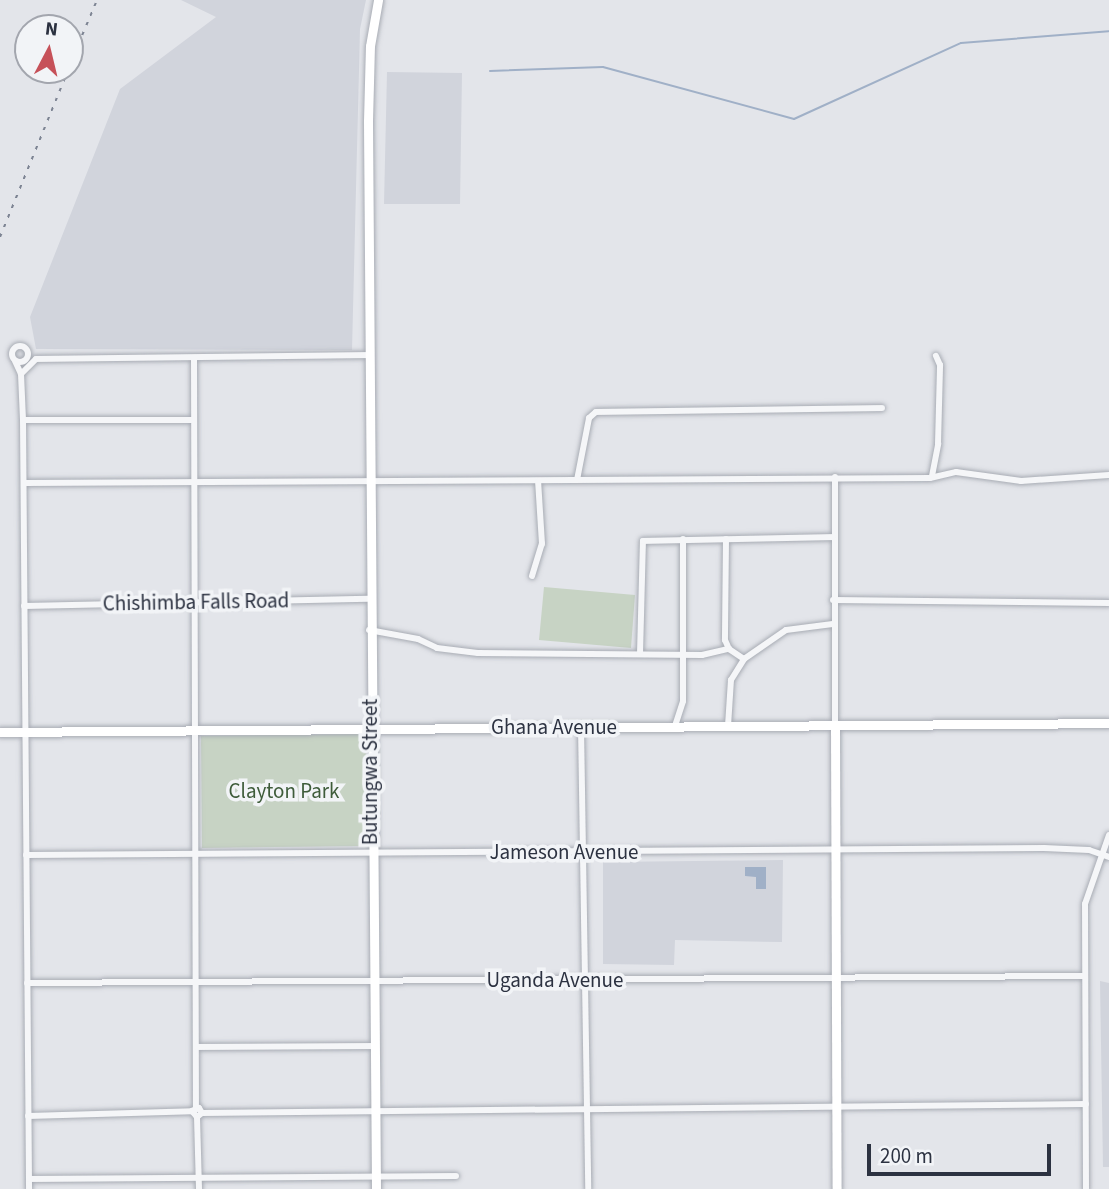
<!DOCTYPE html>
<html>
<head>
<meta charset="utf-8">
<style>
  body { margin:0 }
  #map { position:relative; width:1109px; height:1189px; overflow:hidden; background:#e3e5ea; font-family:"Source Sans 3",sans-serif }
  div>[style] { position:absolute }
  .built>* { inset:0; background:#d1d4dc }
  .green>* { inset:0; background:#c7d3c4 }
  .water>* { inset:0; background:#a0b0c7 }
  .stream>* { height:2px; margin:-1px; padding:0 1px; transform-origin:1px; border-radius:1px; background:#a0b0c7 }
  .roads { filter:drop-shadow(0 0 2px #a8acb4) drop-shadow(0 0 2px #a8acb4) }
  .minor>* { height:6px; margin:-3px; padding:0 3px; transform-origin:3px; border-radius:3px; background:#f5f6f8 }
  .minor>.ring { margin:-3px; padding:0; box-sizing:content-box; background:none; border:6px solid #f5f6f8; border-radius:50% }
  .secondary>* { height:9px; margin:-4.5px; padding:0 4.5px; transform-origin:4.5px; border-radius:4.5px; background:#fff }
  .rail>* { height:2px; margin-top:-1px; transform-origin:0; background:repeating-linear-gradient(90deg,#7d8493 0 3.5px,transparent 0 10.5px) }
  span { translate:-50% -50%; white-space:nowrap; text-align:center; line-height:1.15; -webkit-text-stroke:7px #f2f4f7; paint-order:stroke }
  .street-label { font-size:21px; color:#2c3241 }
  .park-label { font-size:21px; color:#3e5c3a }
  .north { position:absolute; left:14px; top:14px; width:70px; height:70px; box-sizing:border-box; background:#f2f4f7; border:2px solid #a3a6ae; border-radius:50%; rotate:7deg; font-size:19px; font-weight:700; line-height:28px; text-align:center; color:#2c3241 }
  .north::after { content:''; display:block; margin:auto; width:24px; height:32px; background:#c65159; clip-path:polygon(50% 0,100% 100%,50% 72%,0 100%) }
  .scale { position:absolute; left:867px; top:1144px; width:184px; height:32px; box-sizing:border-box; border:4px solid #2c3241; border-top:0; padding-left:9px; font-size:21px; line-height:24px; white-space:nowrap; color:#2c3241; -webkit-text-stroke:5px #f2f4f7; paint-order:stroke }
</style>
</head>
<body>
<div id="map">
  <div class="built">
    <div style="clip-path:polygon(181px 0,366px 0,360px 29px,352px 350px,36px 349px,30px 317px,120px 89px,216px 17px)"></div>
    <div style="clip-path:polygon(387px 72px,462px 73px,460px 204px,384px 204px)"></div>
    <div style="clip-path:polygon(783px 860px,782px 942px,675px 940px,674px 965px,603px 964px,603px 862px)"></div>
    <div style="clip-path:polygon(1100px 981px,1109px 983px,1109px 1167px,1103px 1167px)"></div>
  </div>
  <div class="green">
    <div style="clip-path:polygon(544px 587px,635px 595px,631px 648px,539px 640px)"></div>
    <div style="clip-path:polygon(366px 734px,367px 846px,202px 848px,201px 736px)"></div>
  </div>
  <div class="water">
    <div style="clip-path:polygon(745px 867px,766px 867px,766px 889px,756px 889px,756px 877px,745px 876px)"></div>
  </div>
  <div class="stream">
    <div style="left:490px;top:71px;width:113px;rotate:-2deg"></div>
    <div style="left:603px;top:67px;width:198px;rotate:15.2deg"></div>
    <div style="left:794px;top:119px;width:183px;rotate:-24.5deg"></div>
    <div style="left:961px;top:43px;width:148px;rotate:-4.6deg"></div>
  </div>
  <div class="roads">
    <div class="minor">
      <div class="ring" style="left:12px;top:346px;width:10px;height:10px"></div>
      <div style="left:194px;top:358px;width:750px;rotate:89.85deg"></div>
      <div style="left:15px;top:361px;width:14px;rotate:65deg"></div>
      <div style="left:21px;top:374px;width:46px;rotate:87.5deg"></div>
      <div style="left:23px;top:420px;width:769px;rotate:89.55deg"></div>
      <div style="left:21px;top:374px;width:21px;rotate:-45deg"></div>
      <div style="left:36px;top:359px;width:333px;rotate:-0.7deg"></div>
      <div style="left:23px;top:420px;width:171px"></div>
      <div style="left:932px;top:476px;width:33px;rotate:-79deg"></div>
      <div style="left:938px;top:444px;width:79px;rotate:-88.5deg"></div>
      <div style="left:940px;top:365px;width:10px;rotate:-114deg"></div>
      <div style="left:835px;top:477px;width:248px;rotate:90deg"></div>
      <div style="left:577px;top:480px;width:63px;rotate:-79deg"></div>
      <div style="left:589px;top:418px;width:9px;rotate:-41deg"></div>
      <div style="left:596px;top:412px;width:286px;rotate:-0.8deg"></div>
      <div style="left:24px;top:483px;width:906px;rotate:-0.32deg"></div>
      <div style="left:930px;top:478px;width:27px;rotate:-13deg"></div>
      <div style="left:956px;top:472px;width:66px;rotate:7.9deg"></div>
      <div style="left:1021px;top:481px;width:88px;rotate:-3.9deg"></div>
      <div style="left:726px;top:539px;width:101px;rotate:90.6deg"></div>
      <div style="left:725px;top:640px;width:10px;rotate:66deg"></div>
      <div style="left:729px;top:649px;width:18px;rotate:34deg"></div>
      <div style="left:532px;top:576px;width:34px;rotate:-73deg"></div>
      <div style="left:542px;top:544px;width:63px;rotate:-93.6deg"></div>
      <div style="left:833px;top:600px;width:276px;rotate:0.6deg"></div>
      <div style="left:24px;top:606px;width:344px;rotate:-1.2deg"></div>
      <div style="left:369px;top:630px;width:50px;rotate:10.4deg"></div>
      <div style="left:418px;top:639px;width:21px;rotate:25deg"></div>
      <div style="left:437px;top:648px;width:41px;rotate:7deg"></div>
      <div style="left:478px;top:653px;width:224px;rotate:0.5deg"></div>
      <div style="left:702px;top:655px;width:28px;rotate:-13deg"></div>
      <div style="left:640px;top:654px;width:113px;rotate:-88.5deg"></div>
      <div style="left:643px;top:541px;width:190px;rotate:-1.2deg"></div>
      <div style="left:581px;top:726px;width:463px;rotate:89.1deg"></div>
      <div style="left:675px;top:726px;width:26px;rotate:-72deg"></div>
      <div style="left:683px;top:701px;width:162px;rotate:-90deg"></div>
      <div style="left:728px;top:726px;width:46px;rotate:-86.3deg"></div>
      <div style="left:731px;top:680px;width:25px;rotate:-58deg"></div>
      <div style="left:744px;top:659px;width:51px;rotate:-34.6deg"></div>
      <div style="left:786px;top:630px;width:47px;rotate:-7.3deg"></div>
      <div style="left:26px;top:855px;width:1018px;rotate:-0.39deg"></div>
      <div style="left:1044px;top:848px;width:45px;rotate:2.5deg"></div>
      <div style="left:1089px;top:850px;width:21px;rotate:19deg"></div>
      <div style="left:27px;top:983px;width:1057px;rotate:-0.38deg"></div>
      <div style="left:196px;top:1047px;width:179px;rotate:-0.3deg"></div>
      <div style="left:202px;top:1113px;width:6px;rotate:-121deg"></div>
      <div style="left:199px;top:1108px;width:8px;rotate:157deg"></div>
      <div style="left:192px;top:1111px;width:8px;rotate:50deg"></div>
      <div style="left:197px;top:1117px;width:6px;rotate:-39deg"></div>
      <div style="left:202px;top:1113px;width:884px;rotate:-0.58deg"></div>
      <div style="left:28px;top:1116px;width:164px;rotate:-1.7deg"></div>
      <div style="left:197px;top:1117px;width:72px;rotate:88.4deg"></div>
      <div style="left:29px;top:1179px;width:427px;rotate:-0.4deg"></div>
      <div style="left:1086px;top:1189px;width:285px;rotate:-90.2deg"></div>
      <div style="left:1085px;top:904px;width:73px;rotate:-70.8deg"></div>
    </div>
    <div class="secondary">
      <div style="left:835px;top:725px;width:464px;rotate:89.8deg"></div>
      <div style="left:0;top:732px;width:1109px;rotate:-0.46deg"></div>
      <div style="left:376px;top:1189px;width:1068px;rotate:-90.43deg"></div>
      <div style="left:368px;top:121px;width:75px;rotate:-88.5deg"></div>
      <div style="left:370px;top:46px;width:47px;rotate:-80.1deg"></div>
    </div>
  </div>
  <div class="rail">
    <div style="left:70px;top:64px;width:69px;rotate:-67.1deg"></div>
    <div style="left:0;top:237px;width:180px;rotate:-67.8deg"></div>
  </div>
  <div class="street-label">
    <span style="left:196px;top:602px;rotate:-1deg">Chishimba Falls Road</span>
    <span style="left:554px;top:727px">Ghana Avenue</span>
    <span style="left:370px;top:772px;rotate:-90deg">Butungwa Street</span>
    <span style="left:564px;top:852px">Jameson Avenue</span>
    <span style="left:555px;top:980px">Uganda Avenue</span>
  </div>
  <div class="park-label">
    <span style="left:284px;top:791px">Clayton Park</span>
  </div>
  <div class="north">N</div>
  <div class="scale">200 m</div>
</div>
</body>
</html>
